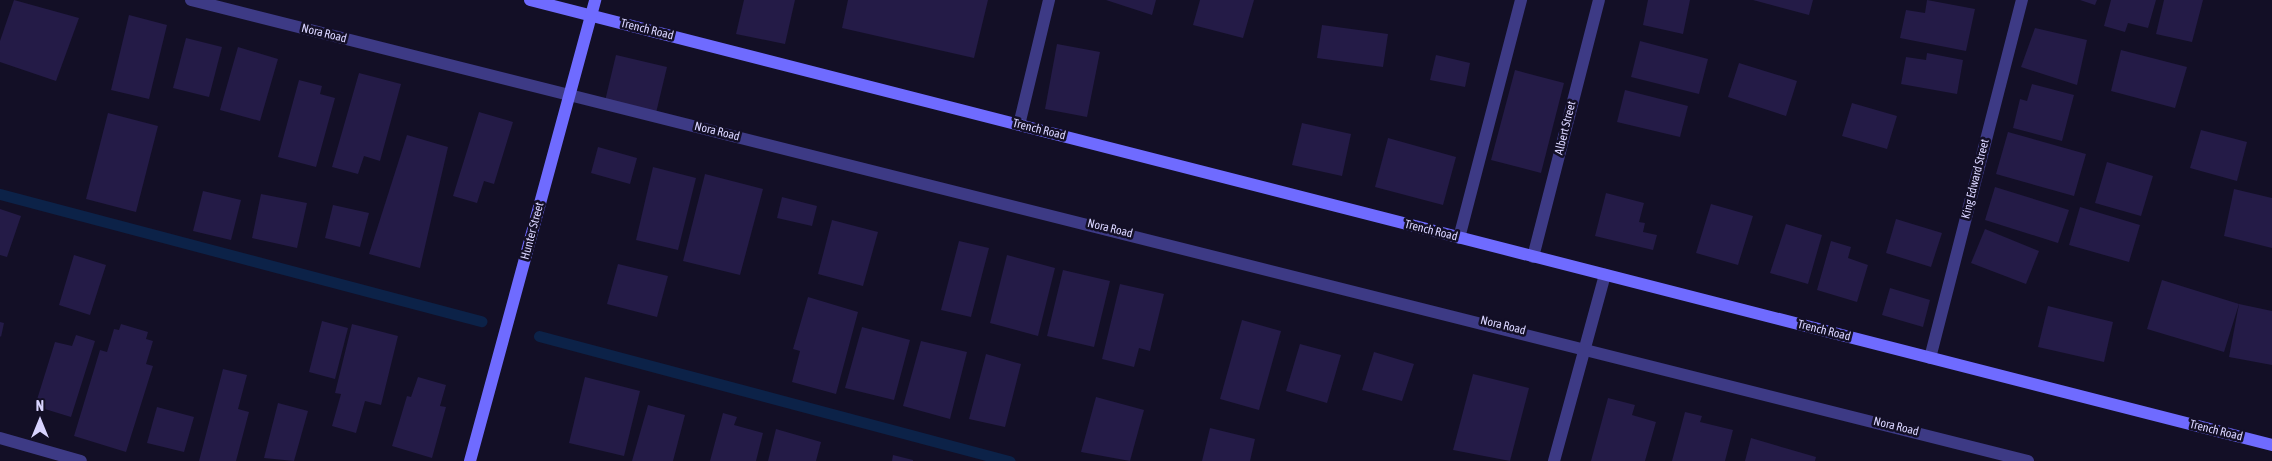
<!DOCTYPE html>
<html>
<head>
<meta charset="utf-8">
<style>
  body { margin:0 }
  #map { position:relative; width:2272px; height:461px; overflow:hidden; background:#130f26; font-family:"Asap Condensed",sans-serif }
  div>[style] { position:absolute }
  .stream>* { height:11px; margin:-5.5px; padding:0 5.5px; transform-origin:5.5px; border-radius:5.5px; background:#0c2248 }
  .building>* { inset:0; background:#241b47 }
  .lane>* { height:12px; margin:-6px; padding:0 6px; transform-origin:6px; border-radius:6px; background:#3d3a85 }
  .street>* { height:12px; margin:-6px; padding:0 6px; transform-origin:6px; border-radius:6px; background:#3d3a85 }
  .secondary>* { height:12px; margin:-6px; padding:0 6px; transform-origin:6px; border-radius:6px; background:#6f6bff }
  span { translate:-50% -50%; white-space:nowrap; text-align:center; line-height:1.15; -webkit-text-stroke:5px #130f26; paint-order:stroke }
  .street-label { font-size:12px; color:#d9d4ff }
  .north { position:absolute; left:15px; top:396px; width:50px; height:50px; -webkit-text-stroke:4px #130f26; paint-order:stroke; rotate:0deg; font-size:14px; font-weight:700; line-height:20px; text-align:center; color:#d9d4ff }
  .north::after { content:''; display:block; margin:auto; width:18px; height:22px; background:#d9d4ff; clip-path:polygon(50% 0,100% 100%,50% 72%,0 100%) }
</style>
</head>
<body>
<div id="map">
  <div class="stream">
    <div style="left:0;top:194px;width:498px;rotate:14.8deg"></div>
    <div style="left:539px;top:336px;width:487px;rotate:14.9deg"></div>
  </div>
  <div class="building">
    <div style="clip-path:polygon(14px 0,79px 18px,56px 81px,0 62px,0 41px)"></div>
    <div style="clip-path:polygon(744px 0,795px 0,785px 44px,736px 34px)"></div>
    <div style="clip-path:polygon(848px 0,988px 0,974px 58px,842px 28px)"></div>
    <div style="clip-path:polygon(1106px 0,1156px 0,1152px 15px)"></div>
    <div style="clip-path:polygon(1200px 0,1254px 0,1243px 38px,1193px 25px)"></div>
    <div style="clip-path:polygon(1648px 0,1690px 0,1683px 34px,1643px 25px)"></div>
    <div style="clip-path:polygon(1753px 0,1813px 0,1809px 15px)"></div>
    <div style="clip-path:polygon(1927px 0,1975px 9px,1966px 51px,1900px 38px,1906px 10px,1925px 13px)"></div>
    <div style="clip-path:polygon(2080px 0,2097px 0,2095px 5px)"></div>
    <div style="clip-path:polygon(2111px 0,2156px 0,2148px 28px,2128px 23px,2125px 32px,2104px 26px)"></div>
    <div style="clip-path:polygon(2164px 0,2203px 0,2192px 42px,2156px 34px)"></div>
    <div style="clip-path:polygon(129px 15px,167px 25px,149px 99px,111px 90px)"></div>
    <div style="clip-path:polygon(1322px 25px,1388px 34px,1383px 67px,1317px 58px)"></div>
    <div style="clip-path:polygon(2035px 28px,2087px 40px,2077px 85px,2021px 67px)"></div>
    <div style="clip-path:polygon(186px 38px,222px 47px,209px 97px,173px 88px)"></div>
    <div style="clip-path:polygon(1640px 41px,1708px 59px,1699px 94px,1631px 77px)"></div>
    <div style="clip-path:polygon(1057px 44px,1100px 52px,1087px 117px,1045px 109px)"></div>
    <div style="clip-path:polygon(238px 47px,278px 59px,260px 121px,220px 110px)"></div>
    <div style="clip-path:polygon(2121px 50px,2187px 67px,2175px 108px,2111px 91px)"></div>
    <div style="clip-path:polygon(1927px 53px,1963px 60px,1957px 94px,1901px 84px,1906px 57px,1926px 60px)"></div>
    <div style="clip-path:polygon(616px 55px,667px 67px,656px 113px,605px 101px)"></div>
    <div style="clip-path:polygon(1436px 55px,1470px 63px,1465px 87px,1430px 80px)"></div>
    <div style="clip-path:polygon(1739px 63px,1797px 81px,1786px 116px,1728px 97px)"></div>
    <div style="clip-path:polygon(1515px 70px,1564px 83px,1541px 173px,1491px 160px)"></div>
    <div style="clip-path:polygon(359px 73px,401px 84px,380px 161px,364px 156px,358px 174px,332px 167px)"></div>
    <div style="clip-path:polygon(299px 80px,322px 86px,320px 94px,335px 98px,316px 167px,278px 157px)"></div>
    <div style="clip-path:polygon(2032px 84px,2074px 95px,2062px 141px,2013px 128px,2020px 99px,2027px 101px)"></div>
    <div style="clip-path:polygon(1625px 90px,1688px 106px,1680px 137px,1617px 122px)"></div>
    <div style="clip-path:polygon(1852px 103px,1897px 116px,1887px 149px,1842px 136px)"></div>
    <div style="clip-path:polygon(479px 112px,513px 122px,494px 184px,484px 181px,477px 203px,453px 196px)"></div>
    <div style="clip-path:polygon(108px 113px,158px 126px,136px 212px,86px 199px)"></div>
    <div style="clip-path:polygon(1302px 123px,1351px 134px,1342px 176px,1292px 165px)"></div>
    <div style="clip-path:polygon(2201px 130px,2247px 142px,2237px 181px,2190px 168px)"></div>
    <div style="clip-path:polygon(2008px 132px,2086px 154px,2074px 196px,1996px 174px)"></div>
    <div style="clip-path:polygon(407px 135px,448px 147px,420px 268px,369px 254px)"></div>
    <div style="clip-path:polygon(1388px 138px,1456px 157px,1443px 205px,1375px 187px)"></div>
    <div style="clip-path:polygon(598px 147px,637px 158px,630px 184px,591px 173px)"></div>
    <div style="clip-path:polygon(2107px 162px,2153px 176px,2141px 216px,2095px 203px)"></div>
    <div style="clip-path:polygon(653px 167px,696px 178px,678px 250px,636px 240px)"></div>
    <div style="clip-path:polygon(705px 174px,763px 189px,740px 275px,683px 261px)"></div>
    <div style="clip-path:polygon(1995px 187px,2069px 210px,2058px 243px,1985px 220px)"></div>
    <div style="clip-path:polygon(2234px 189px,2272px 198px,2272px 248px,2224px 236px)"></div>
    <div style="clip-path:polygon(203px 191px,241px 200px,231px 240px,193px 231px)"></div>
    <div style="clip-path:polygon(1606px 193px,1644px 203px,1639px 222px,1645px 223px,1643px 232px,1657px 235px,1653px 250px,1595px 236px)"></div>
    <div style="clip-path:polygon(261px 194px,307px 203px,297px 248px,252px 238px)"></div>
    <div style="clip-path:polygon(782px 197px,817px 206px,812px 226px,777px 218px)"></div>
    <div style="clip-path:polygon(1711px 204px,1753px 216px,1738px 265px,1696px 253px)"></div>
    <div style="clip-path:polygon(333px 205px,369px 213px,360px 247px,325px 238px)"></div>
    <div style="clip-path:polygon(2080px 207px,2140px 225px,2129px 262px,2069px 245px)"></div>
    <div style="clip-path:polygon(0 209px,21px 216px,7px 257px,0 255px)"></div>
    <div style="clip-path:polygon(1896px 219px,1942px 233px,1931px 267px,1886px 253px)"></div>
    <div style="clip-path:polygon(832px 220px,878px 232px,863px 286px,818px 274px)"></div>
    <div style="clip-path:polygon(1786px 224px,1822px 235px,1808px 284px,1770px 273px)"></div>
    <div style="clip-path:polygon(1985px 229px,2039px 251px,2026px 284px,1971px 263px)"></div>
    <div style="clip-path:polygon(959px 241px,989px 248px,971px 317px,941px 310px)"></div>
    <div style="clip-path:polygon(1831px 241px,1851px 247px,1848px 258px,1868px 265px,1857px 302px,1817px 290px)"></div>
    <div style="clip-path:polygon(74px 255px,106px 265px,90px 315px,59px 305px)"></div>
    <div style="clip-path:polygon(1007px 255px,1055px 268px,1038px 336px,990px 323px)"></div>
    <div style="clip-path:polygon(618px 264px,668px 276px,657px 317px,607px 304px)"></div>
    <div style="clip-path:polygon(1063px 270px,1110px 281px,1094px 347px,1047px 336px)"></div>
    <div style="clip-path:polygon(2162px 280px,2239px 304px,2224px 352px,2147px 329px)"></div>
    <div style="clip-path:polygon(1120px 284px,1164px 294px,1150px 351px,1139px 348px,1134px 367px,1102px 359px)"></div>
    <div style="clip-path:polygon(1890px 288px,1930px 300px,1923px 327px,1882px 315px)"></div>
    <div style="clip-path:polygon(808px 297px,858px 312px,836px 394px,792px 382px,800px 351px,793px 349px)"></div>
    <div style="clip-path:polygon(2239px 304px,2272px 311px,2272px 365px,2229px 357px)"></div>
    <div style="clip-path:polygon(2048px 306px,2113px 322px,2104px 362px,2038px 347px)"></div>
    <div style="clip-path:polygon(1242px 320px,1281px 331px,1259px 410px,1220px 399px)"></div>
    <div style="clip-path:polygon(322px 321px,348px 328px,335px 379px,309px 372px)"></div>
    <div style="clip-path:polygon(0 322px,4px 323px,1px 337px,0 336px)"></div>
    <div style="clip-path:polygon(121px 324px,148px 332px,146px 339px,153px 341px,146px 364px,153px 366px,126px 452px,74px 436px,100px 350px,107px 352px,114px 329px,119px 330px)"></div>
    <div style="clip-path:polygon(352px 324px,398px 336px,381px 405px,365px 401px,356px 433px,332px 426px,341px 394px,335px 393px)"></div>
    <div style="clip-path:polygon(862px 327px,910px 340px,894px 400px,845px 388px)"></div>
    <div style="clip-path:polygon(76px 335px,95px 341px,71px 417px,35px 406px,55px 342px,72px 346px)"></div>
    <div style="clip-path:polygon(921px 341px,967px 352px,950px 419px,903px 406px)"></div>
    <div style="clip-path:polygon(1300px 344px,1341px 355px,1327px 403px,1286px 391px)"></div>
    <div style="clip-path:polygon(1374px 352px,1414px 364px,1402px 401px,1362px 390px)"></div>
    <div style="clip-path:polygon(986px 354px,1021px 364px,1005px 427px,969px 419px)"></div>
    <div style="clip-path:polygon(223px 369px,247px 375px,238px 409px,249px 412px,236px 461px,199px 461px)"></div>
    <div style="clip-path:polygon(1473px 374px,1529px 388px,1510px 461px,1453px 450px)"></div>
    <div style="clip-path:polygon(418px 377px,446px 385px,440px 406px,446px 407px,432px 458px,392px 446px,407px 396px,411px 397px)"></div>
    <div style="clip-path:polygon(585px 377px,640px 391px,624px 456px,569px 443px)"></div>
    <div style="clip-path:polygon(1096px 397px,1144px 410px,1130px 461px,1081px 452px)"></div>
    <div style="clip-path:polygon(1608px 398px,1635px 405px,1632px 415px,1656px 422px,1645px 461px,1591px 461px)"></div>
    <div style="clip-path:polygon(278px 403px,308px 411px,294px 461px,264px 458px)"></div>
    <div style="clip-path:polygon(648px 405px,685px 415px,673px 461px,632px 461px)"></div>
    <div style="clip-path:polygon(157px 407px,194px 417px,184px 452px,147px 443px)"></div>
    <div style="clip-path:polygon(1685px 412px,1702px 416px,1700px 422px,1733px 430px,1725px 461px,1672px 461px)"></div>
    <div style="clip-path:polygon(723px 413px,737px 417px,734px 425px,763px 433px,756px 461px,710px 461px)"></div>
    <div style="clip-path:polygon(1210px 428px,1255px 439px,1250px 461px,1202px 461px)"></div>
    <div style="clip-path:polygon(776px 429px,821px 442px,816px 461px,768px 461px)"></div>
    <div style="clip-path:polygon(1751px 438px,1816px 457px,1815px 461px,1745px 461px)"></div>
    <div style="clip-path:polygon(893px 455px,913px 460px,913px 461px,892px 461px)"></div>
  </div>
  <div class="lane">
    <div style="left:1459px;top:238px;width:246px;rotate:-75.4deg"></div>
  </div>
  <div class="street">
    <div style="left:191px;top:0;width:1894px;rotate:14.09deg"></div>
    <div style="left:1019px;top:125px;width:129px;rotate:-76.5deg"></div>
    <div style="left:1533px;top:257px;width:265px;rotate:-75.6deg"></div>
    <div style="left:1930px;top:358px;width:370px;rotate:-75.6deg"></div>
    <div style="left:0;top:438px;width:84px;rotate:15.9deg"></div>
    <div style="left:1554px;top:461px;width:193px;rotate:-74.7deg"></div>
  </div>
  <div class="secondary">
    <div style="left:530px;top:0;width:1798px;rotate:14.33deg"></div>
    <div style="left:470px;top:461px;width:478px;rotate:-74.8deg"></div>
  </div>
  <div class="street-label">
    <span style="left:647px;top:30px;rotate:14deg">Trench Road</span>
    <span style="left:324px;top:34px;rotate:14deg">Nora Road</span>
    <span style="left:1566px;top:128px;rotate:-76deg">Albert Street</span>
    <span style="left:1039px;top:130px;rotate:14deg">Trench Road</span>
    <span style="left:717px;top:132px;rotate:14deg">Nora Road</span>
    <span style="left:1976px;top:179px;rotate:-76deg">King Edward Street</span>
    <span style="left:1110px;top:229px;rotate:14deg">Nora Road</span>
    <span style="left:533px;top:231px;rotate:-75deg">Hunter Street</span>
    <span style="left:1431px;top:231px;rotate:14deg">Trench Road</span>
    <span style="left:1503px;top:326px;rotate:14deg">Nora Road</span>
    <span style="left:1824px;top:331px;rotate:14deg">Trench Road</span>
    <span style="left:1896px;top:427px;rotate:14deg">Nora Road</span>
    <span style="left:2216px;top:431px;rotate:14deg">Trench Road</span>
  </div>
  <div class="north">N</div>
</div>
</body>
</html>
